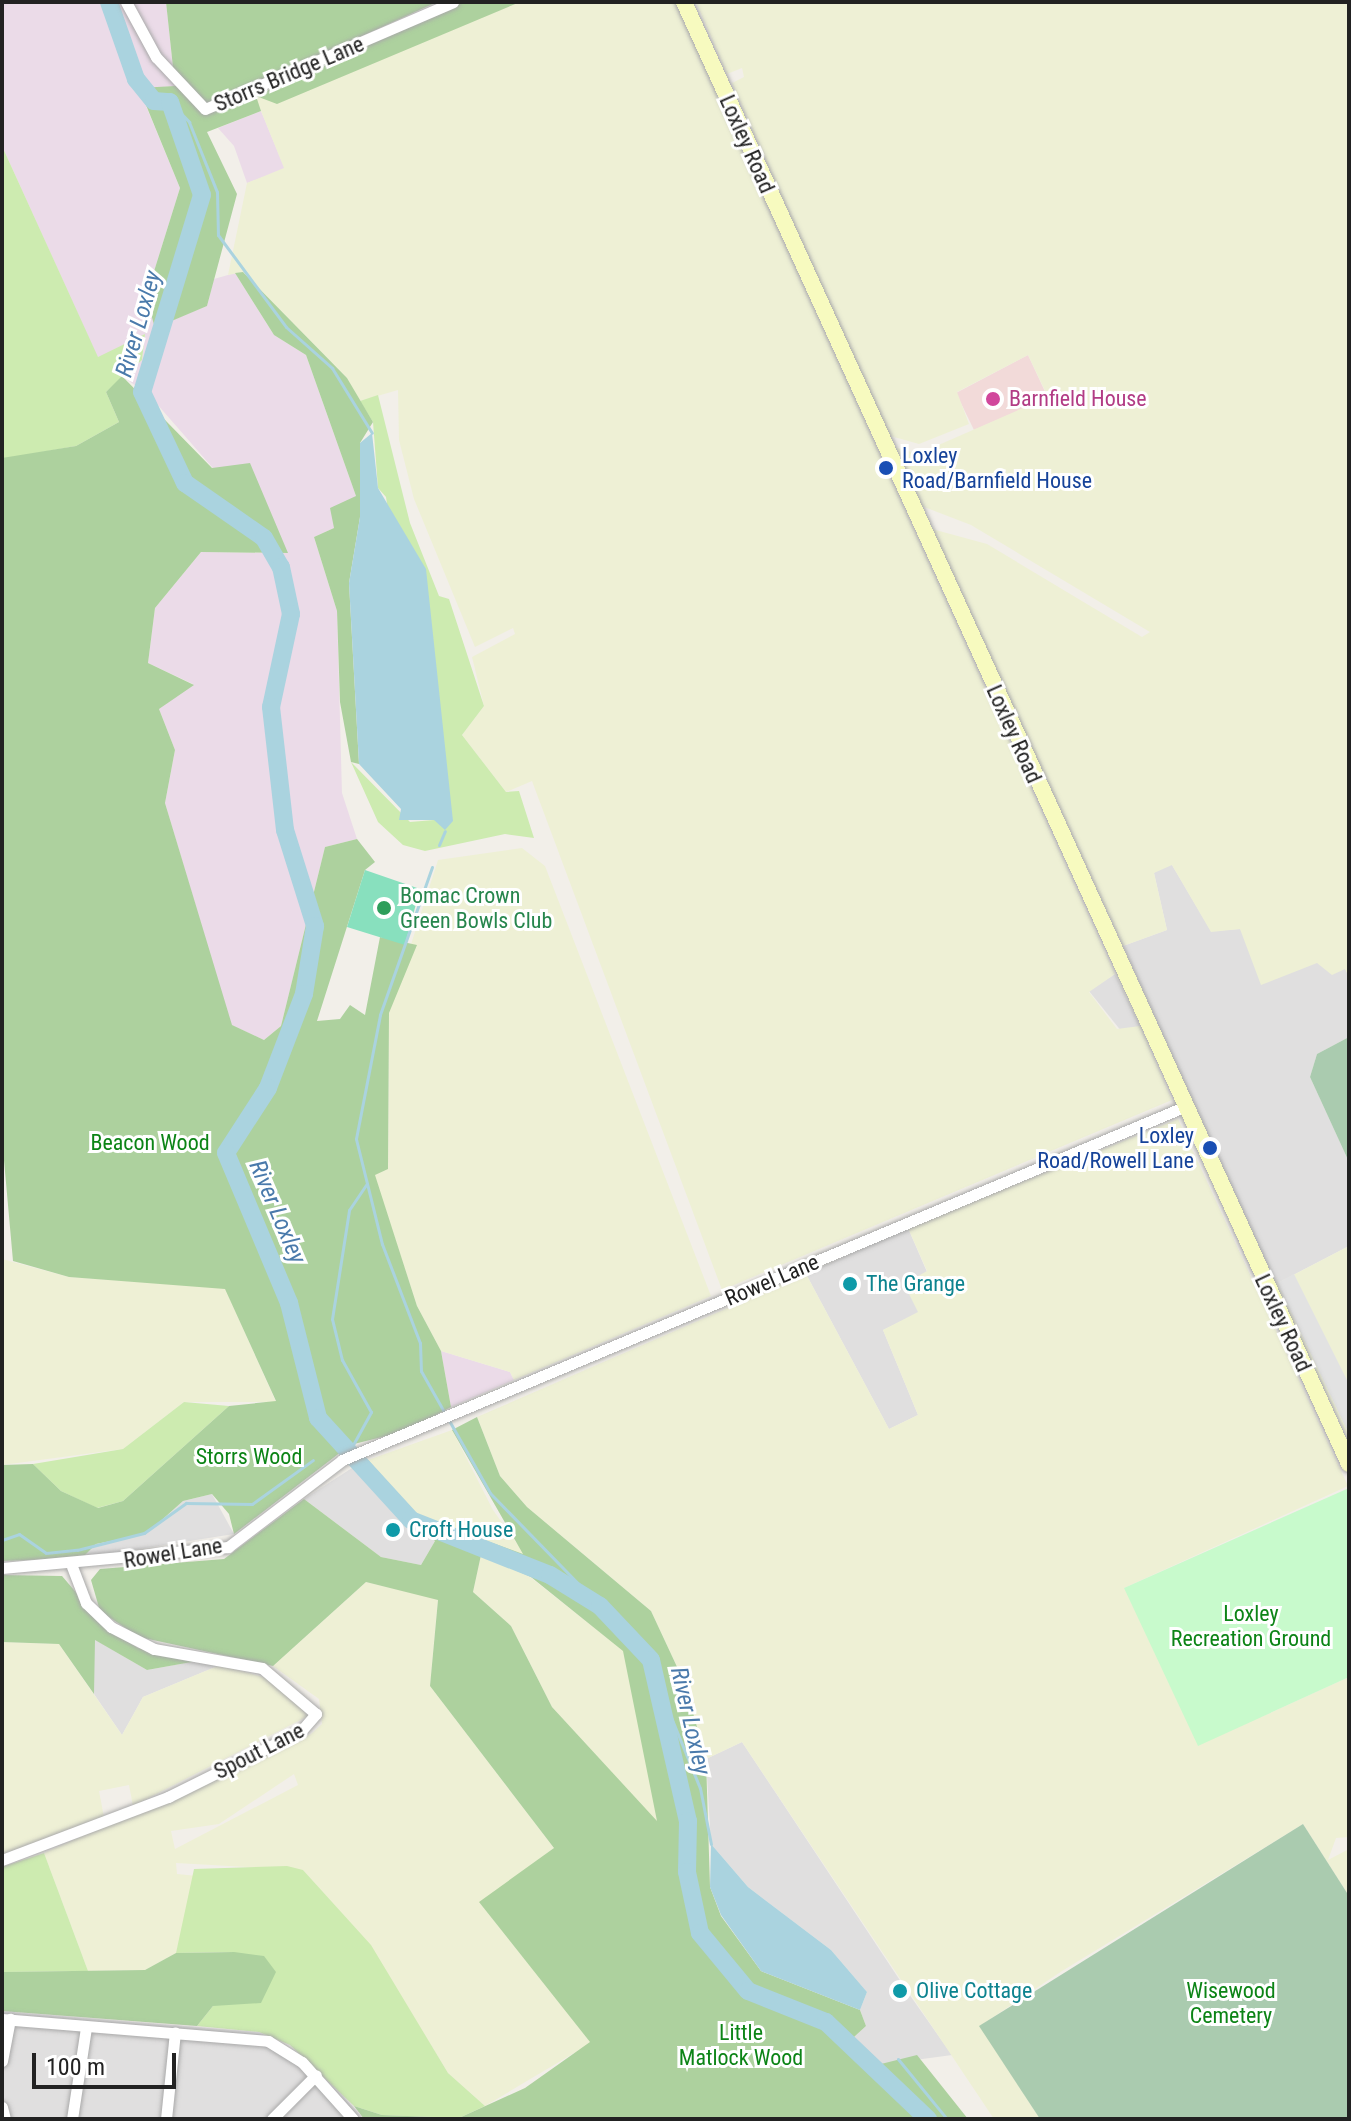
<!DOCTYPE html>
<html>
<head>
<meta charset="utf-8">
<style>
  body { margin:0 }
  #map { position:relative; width:1351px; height:2121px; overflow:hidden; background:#f2efe9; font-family:"Roboto Condensed",sans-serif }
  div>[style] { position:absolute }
  .residential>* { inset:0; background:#e0dfdf }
  .commercial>* { inset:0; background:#f2dad9 }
  .industrial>* { inset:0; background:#ebdbe8 }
  .farmland>* { inset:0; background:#eef0d5 }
  .grass>* { inset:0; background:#cdebb0 }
  .forest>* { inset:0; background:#add19e }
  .cemetery>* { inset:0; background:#aacbaf }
  .park>* { inset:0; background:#c8facc }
  .pitch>* { inset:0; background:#88e0be }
  .parking>* { inset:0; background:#e2e2e2 }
  .water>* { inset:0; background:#aad3df }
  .stream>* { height:3px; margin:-1.5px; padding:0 1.5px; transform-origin:1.5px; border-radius:1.5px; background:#aad3df }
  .river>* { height:18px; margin:-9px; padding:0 9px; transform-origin:9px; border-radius:9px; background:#aad3df }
  .roads { filter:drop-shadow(0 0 2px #a9a9a9) drop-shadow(0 0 2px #a9a9a9) }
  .minor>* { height:11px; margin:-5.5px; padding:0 5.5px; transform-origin:5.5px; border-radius:5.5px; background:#fff }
  .secondary>* { height:16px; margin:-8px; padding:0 8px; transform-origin:8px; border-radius:8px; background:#f7fabf }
  .dots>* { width:22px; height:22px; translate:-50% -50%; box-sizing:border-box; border:4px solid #fff; border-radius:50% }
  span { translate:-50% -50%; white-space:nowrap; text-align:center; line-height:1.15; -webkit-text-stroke:6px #fff; paint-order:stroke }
  .street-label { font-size:22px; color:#222 }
  .hotel-label { font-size:22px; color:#b23c85 }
  .left { translate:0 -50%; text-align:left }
  .transit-label { font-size:22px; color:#164399 }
  .right { translate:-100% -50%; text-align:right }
  .leisure-label { font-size:22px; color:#27864d }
  .park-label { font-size:22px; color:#0c8416 }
  .culture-label { font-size:22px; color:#0d838f }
  .water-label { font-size:24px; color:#4a7aab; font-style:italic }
  .frame { position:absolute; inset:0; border:4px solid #222; pointer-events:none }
  .scale { position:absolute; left:32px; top:2053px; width:144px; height:36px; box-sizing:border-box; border:4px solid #222; border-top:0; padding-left:10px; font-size:24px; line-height:28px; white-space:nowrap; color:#222; -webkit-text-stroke:6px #fff; paint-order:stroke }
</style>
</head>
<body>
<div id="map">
  <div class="residential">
    <div style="clip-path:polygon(1163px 864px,1172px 865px,1211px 931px,1240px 929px,1345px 968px,1349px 977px,1349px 1037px,1317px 1054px,1310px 1077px,1349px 1162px,1349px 1246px,1274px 1285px,1123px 946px,1167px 930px,1154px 873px)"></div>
    <div style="clip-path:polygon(1115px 974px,1140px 1026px,1122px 1032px,1089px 991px)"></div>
    <div style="clip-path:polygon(908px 1228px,927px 1272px,918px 1313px,883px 1330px,918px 1415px,889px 1429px,806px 1274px)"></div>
    <div style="clip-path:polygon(352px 1468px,435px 1541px,421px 1565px,381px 1557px,304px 1499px)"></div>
    <div style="clip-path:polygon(212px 1494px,234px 1534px,82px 1558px,96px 1544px,146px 1534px,183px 1501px)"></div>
    <div style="clip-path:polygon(94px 1639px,147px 1670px,203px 1660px,220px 1665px,143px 1697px,122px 1735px,94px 1694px)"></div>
    <div style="clip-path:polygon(742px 1742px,909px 1994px,952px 2055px,878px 2065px,854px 2037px,866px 2026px,860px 2010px,867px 1992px,831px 1950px,748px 1887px,711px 1844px,706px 1759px)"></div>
    <div style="clip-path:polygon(2px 2011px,259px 2032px,311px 2060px,364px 2119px,2px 2119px)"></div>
  </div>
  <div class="commercial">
    <div style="clip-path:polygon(1028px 355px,1048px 398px,974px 430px,956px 393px)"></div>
  </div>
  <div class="industrial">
    <div style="clip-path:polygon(2px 2px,166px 2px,175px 86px,139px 89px,180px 188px,146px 297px,155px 327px,207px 306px,214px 279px,235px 273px,274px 335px,306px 355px,356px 496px,334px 528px,314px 537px,337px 611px,342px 793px,357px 839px,325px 847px,281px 1026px,264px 1040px,231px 1025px,165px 803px,175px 750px,159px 709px,193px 684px,148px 663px,155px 608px,201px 552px,287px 553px,150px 396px,122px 376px,142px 360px,145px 334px,98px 358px,2px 146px)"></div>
    <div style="clip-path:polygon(261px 111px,285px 169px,247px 183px,234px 146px,218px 128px)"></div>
    <div style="clip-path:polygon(441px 1351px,510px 1372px,514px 1380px,451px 1407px)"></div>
  </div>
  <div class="farmland">
    <div style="clip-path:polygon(462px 2px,675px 2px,1115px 974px,1089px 992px,1117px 1029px,1140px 1026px,1172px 1100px,722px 1290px,532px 781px,506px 792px,462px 735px,484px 706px,472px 657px,515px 634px,513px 628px,475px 647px,414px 499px,399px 440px,398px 390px,360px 401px,347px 378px,243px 272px,228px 275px,247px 183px,284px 168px,255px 96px)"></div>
    <div style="clip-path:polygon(696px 2px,1349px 2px,1349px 977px,1345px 969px,1332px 975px,1317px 963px,1261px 985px,1240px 929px,1211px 932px,1172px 865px,1154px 873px,1167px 930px,1123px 946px,932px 529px,987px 544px,1142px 637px,1150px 632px,971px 525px,919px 505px,891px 446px,918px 454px,1048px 397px,1028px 355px,957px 392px,969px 424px,919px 444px,887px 435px,732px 83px,744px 77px,742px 68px,727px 74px)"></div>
    <div style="clip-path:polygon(522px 848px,545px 866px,711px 1296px,514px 1380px,510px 1372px,441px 1351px,417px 1306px,374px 1174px,388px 1168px,389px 1013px,438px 860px)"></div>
    <div style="clip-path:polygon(1178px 1119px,1348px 1486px,1124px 1588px,1261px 1717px,1349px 1677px,1349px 1837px,1336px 1838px,1328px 1860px,1349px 1849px,1349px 1896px,1303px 1824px,1062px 1971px,980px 2026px,1040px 2119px,994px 2119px,742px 1742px,706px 1759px,685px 1684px,651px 1611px,527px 1507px,500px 1476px,477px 1417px,806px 1274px,889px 1429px,918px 1415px,883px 1330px,918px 1312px,904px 1284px,927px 1271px,908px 1228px)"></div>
    <div style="clip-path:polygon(1349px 1246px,1349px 1440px,1274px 1285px)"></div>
    <div style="clip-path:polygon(2px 1259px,69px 1277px,225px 1288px,276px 1402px,184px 1402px,123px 1449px,2px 1465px)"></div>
    <div style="clip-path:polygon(452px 1430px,493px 1510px,525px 1555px,418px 1516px,368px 1460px)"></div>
    <div style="clip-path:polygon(481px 1555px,530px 1577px,624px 1651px,658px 1823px,552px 1707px,511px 1626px,473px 1592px)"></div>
    <div style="clip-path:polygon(evenodd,366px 1582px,438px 1599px,430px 1686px,554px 1848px,480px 1903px,591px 2043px,485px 2106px,448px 2073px,370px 1945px,303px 1870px,176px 1863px,177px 1874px,197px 1876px,176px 1953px,145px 1970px,88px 1971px,44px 1853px,311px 1734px,322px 1724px,319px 1699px,273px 1666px,366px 1582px,294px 1774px,298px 1785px,175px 1849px,171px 1831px,219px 1824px,294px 1774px)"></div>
    <div style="clip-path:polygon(2px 1642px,59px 1644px,122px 1735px,143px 1697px,220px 1665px,277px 1681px,308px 1716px,133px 1806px,129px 1785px,99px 1791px,104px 1817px,2px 1855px)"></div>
  </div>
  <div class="grass">
    <div style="clip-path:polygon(2px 146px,98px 357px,145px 334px,142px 360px,106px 392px,119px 422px,76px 446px,3px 459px)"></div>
    <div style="clip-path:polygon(378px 395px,410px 523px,439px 596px,449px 599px,484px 706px,462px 735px,506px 792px,519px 791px,534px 838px,505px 834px,425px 851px,403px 845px,378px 822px,351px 762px,410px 822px,434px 820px,386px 497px,378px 488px,373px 422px,360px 401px)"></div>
    <div style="clip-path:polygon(184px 1402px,229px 1406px,123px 1501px,97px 1508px,61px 1491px,33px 1464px,123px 1449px)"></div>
    <div style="clip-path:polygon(44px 1853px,88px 1971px,2px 1972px,2px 1867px)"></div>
    <div style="clip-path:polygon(287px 1866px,303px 1870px,371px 1945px,448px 2073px,485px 2106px,459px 2118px,382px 2115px,354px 2106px,290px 2045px,259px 2032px,197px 2026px,213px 2006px,234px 1952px,176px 1953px,194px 1869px)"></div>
  </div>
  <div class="forest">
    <div style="clip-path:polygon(166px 2px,437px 2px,252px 86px,255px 96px,464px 2px,520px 2px,277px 104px,256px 96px,261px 111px,207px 132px,237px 194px,207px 306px,155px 328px,146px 297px,180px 188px,139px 88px,175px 86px)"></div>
    <div style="clip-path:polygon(243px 272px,347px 378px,373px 422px,360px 443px,360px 517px,349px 583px,359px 764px,351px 762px,340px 702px,337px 611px,314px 537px,334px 528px,330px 508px,356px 496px,306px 355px,274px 335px,235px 273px)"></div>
    <div style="clip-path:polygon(122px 376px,212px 468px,250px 463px,288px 553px,201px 552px,155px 608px,148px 663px,194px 685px,159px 709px,175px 750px,165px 803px,232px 1025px,264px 1040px,281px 1026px,325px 847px,357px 839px,375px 862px,365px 870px,317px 1021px,340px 1019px,350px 1005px,365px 1015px,380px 937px,417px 945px,389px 1013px,388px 1169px,375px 1175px,417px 1306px,441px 1351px,451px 1407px,406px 1431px,350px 1445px,234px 1534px,229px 1514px,212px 1494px,183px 1501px,146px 1534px,96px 1544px,82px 1558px,2px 1561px,2px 1465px,33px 1464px,61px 1491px,98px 1508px,123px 1501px,229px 1406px,276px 1401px,225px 1289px,69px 1277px,13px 1261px,2px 1138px,2px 458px,76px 446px,119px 422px,106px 392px)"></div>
    <div style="clip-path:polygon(evenodd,477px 1417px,500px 1476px,527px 1507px,651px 1611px,685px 1684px,706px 1759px,710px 1887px,721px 1916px,761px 1971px,860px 2010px,866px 2026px,854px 2037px,877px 2065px,917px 2055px,968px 2119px,364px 2119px,354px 2106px,382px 2115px,459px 2118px,525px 2088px,590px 2042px,479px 1902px,554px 1848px,430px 1686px,438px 1600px,366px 1582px,273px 1666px,139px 1637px,100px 1611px,91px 1580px,100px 1569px,224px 1559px,304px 1499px,381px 1557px,421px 1565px,435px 1541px,352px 1468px,368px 1460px,418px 1516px,523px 1554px,452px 1430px,477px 1417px,481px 1555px,531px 1577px,623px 1651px,657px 1821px,552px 1707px,511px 1626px,473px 1592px,481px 1555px)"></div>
    <div style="clip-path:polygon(2px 1575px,62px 1576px,109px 1631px,138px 1648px,203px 1660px,147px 1670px,95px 1640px,94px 1694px,59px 1644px,2px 1642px)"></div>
    <div style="clip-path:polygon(234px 1952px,264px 1956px,276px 1972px,261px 2003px,213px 2006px,197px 2026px,2px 2011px,2px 1972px,145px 1970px,176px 1953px)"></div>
  </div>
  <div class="cemetery">
    <div style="clip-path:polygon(1349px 1037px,1349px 1162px,1310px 1077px,1317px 1054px)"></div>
    <div style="clip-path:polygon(1303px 1824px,1349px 1896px,1349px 2119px,1040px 2119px,979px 2026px)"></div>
  </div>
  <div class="park">
    <div style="clip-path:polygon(1349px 1488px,1349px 1677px,1198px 1746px,1124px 1588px)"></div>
  </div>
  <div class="pitch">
    <div style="clip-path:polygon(365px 870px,420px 889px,405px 945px,347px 927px)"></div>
  </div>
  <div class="parking">
    <div style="clip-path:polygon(1294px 1274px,1349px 1384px,1349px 1434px,1277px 1283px)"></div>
  </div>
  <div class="water">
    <div style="clip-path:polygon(372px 433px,378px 488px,426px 569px,453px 821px,445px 830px,434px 820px,399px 820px,401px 809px,359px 764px,349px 583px,360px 517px,360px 443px)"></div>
    <div style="clip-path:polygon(711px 1844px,748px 1887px,831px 1950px,867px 1992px,860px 2010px,761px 1971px,721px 1915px,710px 1887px)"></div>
  </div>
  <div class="stream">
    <div style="left:170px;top:102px;width:28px;rotate:46deg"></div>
    <div style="left:189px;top:122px;width:75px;rotate:68.2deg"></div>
    <div style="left:217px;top:192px;width:43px;rotate:88.7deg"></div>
    <div style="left:218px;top:235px;width:114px;rotate:53.5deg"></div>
    <div style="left:286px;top:327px;width:62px;rotate:41.7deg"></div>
    <div style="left:332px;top:368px;width:76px;rotate:58.4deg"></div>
    <div style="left:439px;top:845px;width:15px;rotate:-67deg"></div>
    <div style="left:432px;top:867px;width:157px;rotate:109.4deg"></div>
    <div style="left:380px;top:1015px;width:126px;rotate:101deg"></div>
    <div style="left:356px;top:1139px;width:108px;rotate:76.1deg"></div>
    <div style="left:382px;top:1244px;width:106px;rotate:69deg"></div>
    <div style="left:420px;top:1343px;width:28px;rotate:88deg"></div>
    <div style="left:421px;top:1371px;width:140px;rotate:60.5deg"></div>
    <div style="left:490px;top:1493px;width:158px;rotate:45.8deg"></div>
    <div style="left:349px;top:1452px;width:46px;rotate:-61.2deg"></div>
    <div style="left:371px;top:1412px;width:60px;rotate:-119.1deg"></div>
    <div style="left:342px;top:1360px;width:42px;rotate:-103.7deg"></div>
    <div style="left:332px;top:1319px;width:110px;rotate:-81.1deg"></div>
    <div style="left:349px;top:1210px;width:32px;rotate:-56deg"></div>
    <div style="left:2px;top:1540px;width:18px;rotate:-19deg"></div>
    <div style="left:19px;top:1534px;width:33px;rotate:35deg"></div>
    <div style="left:46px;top:1553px;width:31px;rotate:-6deg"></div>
    <div style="left:77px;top:1550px;width:69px;rotate:-14.2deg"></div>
    <div style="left:144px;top:1533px;width:52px;rotate:-35.5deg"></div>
    <div style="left:186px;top:1503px;width:66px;rotate:0.9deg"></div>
    <div style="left:252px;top:1504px;width:75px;rotate:-35.8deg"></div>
    <div style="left:655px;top:1678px;width:119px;rotate:67.8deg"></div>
    <div style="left:700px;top:1788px;width:57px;rotate:78.9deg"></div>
    <div style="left:898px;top:2059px;width:77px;rotate:50.8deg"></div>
  </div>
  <div class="river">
    <div style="left:109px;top:2px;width:82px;rotate:70.7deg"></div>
    <div style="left:136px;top:79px;width:28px;rotate:51deg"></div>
    <div style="left:154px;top:101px;width:16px;rotate:4deg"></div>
    <div style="left:170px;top:102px;width:98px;rotate:71deg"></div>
    <div style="left:202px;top:195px;width:206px;rotate:106.9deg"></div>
    <div style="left:142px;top:392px;width:101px;rotate:64.7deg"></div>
    <div style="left:185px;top:483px;width:96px;rotate:34.8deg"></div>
    <div style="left:264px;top:538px;width:34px;rotate:60deg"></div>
    <div style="left:281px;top:567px;width:48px;rotate:78deg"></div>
    <div style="left:291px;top:614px;width:95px;rotate:102.1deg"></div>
    <div style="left:271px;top:707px;width:124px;rotate:83.5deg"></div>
    <div style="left:285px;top:830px;width:101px;rotate:72.6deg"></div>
    <div style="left:315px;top:926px;width:69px;rotate:99.2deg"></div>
    <div style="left:304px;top:994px;width:101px;rotate:111deg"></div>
    <div style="left:268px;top:1088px;width:77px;rotate:122.9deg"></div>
    <div style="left:226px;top:1153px;width:163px;rotate:67.2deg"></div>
    <div style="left:289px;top:1303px;width:119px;rotate:75.8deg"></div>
    <div style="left:318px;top:1418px;width:138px;rotate:47.6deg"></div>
    <div style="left:411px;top:1520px;width:149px;rotate:21.6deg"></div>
    <div style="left:550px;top:1575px;width:59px;rotate:31.8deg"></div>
    <div style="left:600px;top:1606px;width:74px;rotate:46.6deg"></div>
    <div style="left:651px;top:1660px;width:165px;rotate:77.1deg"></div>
    <div style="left:688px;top:1821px;width:51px;rotate:91.1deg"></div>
    <div style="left:687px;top:1872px;width:62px;rotate:78deg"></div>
    <div style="left:700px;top:1933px;width:75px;rotate:50.4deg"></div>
    <div style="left:748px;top:1991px;width:84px;rotate:21.7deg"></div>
    <div style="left:826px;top:2022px;width:141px;rotate:43.6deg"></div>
  </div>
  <div class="roads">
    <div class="minor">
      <div style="left:126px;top:2px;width:63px;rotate:61.4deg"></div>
      <div style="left:156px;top:57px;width:71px;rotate:46.7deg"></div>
      <div style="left:205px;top:109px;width:270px;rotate:-23.3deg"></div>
      <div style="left:2px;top:1568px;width:227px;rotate:-5.3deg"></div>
      <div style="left:228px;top:1547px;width:143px;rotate:-37.3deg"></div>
      <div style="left:342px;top:1460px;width:913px;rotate:-22.75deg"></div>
      <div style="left:2px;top:1860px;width:178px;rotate:-20.8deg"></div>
      <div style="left:168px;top:1797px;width:148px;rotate:-26.4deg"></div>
      <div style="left:301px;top:1731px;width:23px;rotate:-49deg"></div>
      <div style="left:316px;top:1714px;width:71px;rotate:-139.6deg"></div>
      <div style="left:262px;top:1668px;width:110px;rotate:-170deg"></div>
      <div style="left:154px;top:1649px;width:48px;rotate:-152.9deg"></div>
      <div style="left:111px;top:1627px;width:35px;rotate:-136deg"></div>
      <div style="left:86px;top:1603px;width:39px;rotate:-111deg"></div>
      <div style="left:2px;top:2019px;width:267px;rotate:4.7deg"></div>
      <div style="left:268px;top:2041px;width:40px;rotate:32deg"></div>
      <div style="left:302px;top:2062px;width:76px;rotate:48.2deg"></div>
      <div style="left:2px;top:2061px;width:43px;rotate:-79.2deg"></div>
      <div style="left:2px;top:2107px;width:12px;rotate:76deg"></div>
      <div style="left:72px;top:2119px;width:92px;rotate:-81.3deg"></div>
      <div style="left:166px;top:2119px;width:87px;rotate:-84.1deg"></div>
      <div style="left:272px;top:2119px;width:62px;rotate:-45deg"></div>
    </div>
    <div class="secondary">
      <div style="left:684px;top:2px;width:1606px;rotate:65.54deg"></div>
    </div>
  </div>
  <div class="dots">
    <div style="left:993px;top:399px;background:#d1479c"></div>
    <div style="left:886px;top:468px;background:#1a4fb4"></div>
    <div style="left:384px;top:908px;background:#2e9e5b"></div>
    <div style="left:1210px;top:1148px;background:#1a4fb4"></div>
    <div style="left:850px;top:1284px;background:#0f9aa8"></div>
    <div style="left:393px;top:1530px;background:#0f9aa8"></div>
    <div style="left:900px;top:1991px;background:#0f9aa8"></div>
  </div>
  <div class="street-label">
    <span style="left:289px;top:74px;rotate:-23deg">Storrs Bridge Lane</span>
    <span style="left:747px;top:144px;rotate:66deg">Loxley Road</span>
    <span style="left:1014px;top:734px;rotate:66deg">Loxley Road</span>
    <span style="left:772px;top:1280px;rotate:-23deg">Rowel Lane</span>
    <span style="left:1283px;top:1323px;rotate:65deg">Loxley Road</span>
    <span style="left:173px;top:1553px;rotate:-9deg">Rowel Lane</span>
    <span style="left:259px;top:1751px;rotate:-27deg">Spout Lane</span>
  </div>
  <div class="hotel-label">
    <span class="left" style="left:1009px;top:399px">Barnfield House</span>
  </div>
  <div class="transit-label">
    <span class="left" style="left:902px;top:468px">Loxley<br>Road/Barnfield House</span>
    <span class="right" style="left:1194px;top:1148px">Loxley<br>Road/Rowell Lane</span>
  </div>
  <div class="leisure-label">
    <span class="left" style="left:400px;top:908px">Bomac Crown<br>Green Bowls Club</span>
  </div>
  <div class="park-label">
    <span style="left:150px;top:1143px">Beacon Wood</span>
    <span style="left:249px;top:1457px">Storrs Wood</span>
    <span style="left:1251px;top:1626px">Loxley<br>Recreation Ground</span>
    <span style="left:1231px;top:2003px">Wisewood<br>Cemetery</span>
    <span style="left:741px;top:2045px">Little<br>Matlock Wood</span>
  </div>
  <div class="culture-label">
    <span class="left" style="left:866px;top:1284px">The Grange</span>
    <span class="left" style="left:409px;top:1530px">Croft House</span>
    <span class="left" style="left:916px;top:1991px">Olive Cottage</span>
  </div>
  <div class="water-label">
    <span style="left:139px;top:324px;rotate:-74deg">River Loxley</span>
    <span style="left:277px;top:1212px;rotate:67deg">River Loxley</span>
    <span style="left:690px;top:1721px;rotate:77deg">River Loxley</span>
  </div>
  <div class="frame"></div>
  <div class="scale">100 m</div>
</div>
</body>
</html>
